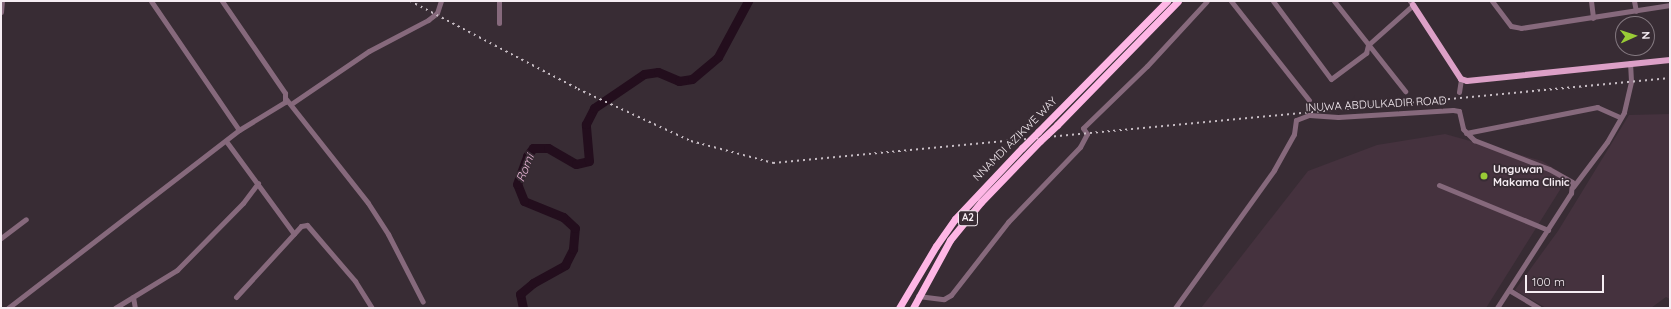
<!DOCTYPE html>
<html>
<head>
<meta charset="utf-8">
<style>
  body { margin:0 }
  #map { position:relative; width:1671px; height:309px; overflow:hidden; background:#382c34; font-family:Quicksand,sans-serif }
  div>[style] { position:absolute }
  .built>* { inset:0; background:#45323e }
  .river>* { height:9px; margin:-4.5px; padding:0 4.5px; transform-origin:4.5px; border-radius:4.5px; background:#230e1d }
  .minor>* { height:5px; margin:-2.5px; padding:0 2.5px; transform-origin:2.5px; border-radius:2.5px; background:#86697c }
  .major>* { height:6px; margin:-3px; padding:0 3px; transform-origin:3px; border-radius:3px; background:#dca0c7 }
  .highway>* { height:7px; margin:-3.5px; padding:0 3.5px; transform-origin:3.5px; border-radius:3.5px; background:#feb6e5 }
  .rail>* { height:1.5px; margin-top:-0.75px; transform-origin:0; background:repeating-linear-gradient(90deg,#c5bbc2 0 2px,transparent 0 6px) }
  .highway-bridge>* { height:7px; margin:-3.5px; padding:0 3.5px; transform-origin:3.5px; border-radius:3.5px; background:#feb6e5 }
  .dots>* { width:11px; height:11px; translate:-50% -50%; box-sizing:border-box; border:2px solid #382c34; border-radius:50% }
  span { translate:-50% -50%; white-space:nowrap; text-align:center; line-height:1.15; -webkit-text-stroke:3.5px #382c34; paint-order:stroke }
  .shield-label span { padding:1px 3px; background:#382c34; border:1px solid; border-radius:3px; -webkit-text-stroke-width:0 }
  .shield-label { font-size:10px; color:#f6edf3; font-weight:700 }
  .street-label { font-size:11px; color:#f6edf3 }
  .poi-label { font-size:11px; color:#f6edf3; font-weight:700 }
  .left { translate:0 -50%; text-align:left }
  .water-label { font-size:12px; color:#e8b5d6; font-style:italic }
  .frame { position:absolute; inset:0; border:2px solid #f6edf3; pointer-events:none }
  .north { position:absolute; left:1615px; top:16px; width:40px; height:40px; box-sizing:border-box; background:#382c34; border:1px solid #847980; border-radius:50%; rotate:87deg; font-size:11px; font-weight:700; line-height:16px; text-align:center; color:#f6edf3 }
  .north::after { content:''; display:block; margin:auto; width:14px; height:18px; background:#99cb36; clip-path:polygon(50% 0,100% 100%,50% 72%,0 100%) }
  .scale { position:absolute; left:1525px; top:275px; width:79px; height:18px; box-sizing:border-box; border:2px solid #f6edf3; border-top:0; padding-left:5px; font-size:12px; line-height:14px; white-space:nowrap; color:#f6edf3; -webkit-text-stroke:3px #382c34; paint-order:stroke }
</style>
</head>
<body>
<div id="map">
  <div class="built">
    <div style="clip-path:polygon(1670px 114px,1670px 299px,1666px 297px,1651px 308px,1546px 308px,1515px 290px,1558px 231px,1629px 115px)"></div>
    <div style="clip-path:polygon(1445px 134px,1542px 161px,1568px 177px,1486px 308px,1201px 308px,1308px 171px,1377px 145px)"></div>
  </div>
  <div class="river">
    <div style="left:523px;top:308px;width:14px;rotate:-102deg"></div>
    <div style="left:520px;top:294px;width:17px;rotate:-40deg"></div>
    <div style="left:533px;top:283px;width:37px;rotate:-29deg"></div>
    <div style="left:565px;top:265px;width:18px;rotate:-63deg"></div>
    <div style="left:573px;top:249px;width:21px;rotate:-85deg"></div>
    <div style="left:575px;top:228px;width:16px;rotate:-137deg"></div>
    <div style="left:563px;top:217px;width:42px;rotate:-157.7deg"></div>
    <div style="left:524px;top:201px;width:18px;rotate:-112deg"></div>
    <div style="left:517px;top:184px;width:30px;rotate:-70deg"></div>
    <div style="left:527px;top:156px;width:10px;rotate:-53deg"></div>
    <div style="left:533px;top:148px;width:15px"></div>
    <div style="left:548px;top:148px;width:32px;rotate:30deg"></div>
    <div style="left:576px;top:164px;width:13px;rotate:-13deg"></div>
    <div style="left:589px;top:161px;width:37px;rotate:-95deg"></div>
    <div style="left:586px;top:124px;width:18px;rotate:-63deg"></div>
    <div style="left:594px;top:108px;width:60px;rotate:-34.2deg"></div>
    <div style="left:644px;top:74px;width:14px;rotate:-8deg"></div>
    <div style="left:658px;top:72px;width:23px;rotate:23deg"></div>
    <div style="left:679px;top:81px;width:13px;rotate:-9deg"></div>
    <div style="left:692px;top:79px;width:34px;rotate:-40deg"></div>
    <div style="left:718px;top:57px;width:64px;rotate:-61.8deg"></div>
  </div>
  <div class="minor">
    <div style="left:151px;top:1px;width:156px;rotate:55.7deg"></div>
    <div style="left:499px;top:1px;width:22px;rotate:90deg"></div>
    <div style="left:1231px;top:1px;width:126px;rotate:51.8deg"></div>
    <div style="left:1273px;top:1px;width:97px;rotate:53.4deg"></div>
    <div style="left:1331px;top:79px;width:44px;rotate:-36.6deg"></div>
    <div style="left:1366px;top:53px;width:8px;rotate:-76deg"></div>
    <div style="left:1368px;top:45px;width:60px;rotate:-41.6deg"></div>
    <div style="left:1413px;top:5px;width:5px;rotate:-127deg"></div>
    <div style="left:1334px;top:1px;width:115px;rotate:51.7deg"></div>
    <div style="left:1492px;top:1px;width:31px;rotate:53deg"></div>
    <div style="left:1511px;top:26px;width:10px;rotate:11deg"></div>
    <div style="left:1521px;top:28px;width:151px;rotate:-8.8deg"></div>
    <div style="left:1591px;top:1px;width:17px;rotate:83deg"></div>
    <div style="left:1634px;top:1px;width:10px;rotate:79deg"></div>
    <div style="left:1px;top:12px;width:11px;rotate:-85deg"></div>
    <div style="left:1459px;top:92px;width:13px;rotate:-81deg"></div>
    <div style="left:286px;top:99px;width:132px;rotate:51.7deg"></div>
    <div style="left:368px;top:203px;width:37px;rotate:57deg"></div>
    <div style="left:388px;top:234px;width:76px;rotate:62.8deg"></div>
    <div style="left:291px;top:104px;width:94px;rotate:-34.2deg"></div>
    <div style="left:369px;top:51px;width:67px;rotate:-27.7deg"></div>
    <div style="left:428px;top:20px;width:11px;rotate:-38deg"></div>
    <div style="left:437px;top:13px;width:13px;rotate:-72deg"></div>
    <div style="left:1466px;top:133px;width:134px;rotate:-11.2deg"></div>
    <div style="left:1597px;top:107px;width:24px;rotate:24deg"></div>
    <div style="left:226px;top:141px;width:115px;rotate:53.8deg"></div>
    <div style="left:1439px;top:185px;width:118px;rotate:22.4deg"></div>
    <div style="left:1573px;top:187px;width:56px;rotate:-52.9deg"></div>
    <div style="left:1607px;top:142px;width:34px;rotate:-60deg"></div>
    <div style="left:1624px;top:112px;width:32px;rotate:-77deg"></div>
    <div style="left:1631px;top:81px;width:18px;rotate:-93deg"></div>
    <div style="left:1px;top:238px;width:31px;rotate:-37deg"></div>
    <div style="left:1509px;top:290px;width:35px;rotate:31deg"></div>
    <div style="left:918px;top:296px;width:26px;rotate:7deg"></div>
    <div style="left:944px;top:299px;width:8px;rotate:-30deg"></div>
    <div style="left:951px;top:295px;width:93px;rotate:-52deg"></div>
    <div style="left:1008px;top:222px;width:104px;rotate:-46.2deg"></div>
    <div style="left:1080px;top:147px;width:15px;rotate:-62deg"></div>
    <div style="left:1087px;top:134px;width:7px;rotate:-124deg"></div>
    <div style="left:1083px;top:128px;width:89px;rotate:-44.1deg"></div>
    <div style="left:1147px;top:66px;width:88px;rotate:-47.3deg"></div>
    <div style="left:133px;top:297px;width:11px;rotate:80deg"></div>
    <div style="left:236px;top:297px;width:96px;rotate:-47.5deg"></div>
    <div style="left:301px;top:226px;width:6px;rotate:-9deg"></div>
    <div style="left:307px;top:225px;width:74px;rotate:49.4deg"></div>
    <div style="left:355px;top:281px;width:32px;rotate:58deg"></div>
    <div style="left:8px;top:308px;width:292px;rotate:-37.6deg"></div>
    <div style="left:239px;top:130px;width:54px;rotate:-31.3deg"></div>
    <div style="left:285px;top:102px;width:9px;rotate:-90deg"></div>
    <div style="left:285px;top:93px;width:112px;rotate:-124.4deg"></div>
    <div style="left:115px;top:308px;width:73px;rotate:-31.5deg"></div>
    <div style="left:177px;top:270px;width:94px;rotate:-45.4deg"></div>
    <div style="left:243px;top:203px;width:25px;rotate:-53deg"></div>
    <div style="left:1175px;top:308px;width:170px;rotate:-54.3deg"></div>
    <div style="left:1274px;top:170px;width:41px;rotate:-60.9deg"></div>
    <div style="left:1294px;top:134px;width:14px;rotate:-82deg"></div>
    <div style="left:1296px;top:120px;width:14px;rotate:-21deg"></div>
    <div style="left:1309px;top:115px;width:29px;rotate:4deg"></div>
    <div style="left:1338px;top:117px;width:115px;rotate:-3.5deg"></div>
    <div style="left:1453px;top:110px;width:6px;rotate:9deg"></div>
    <div style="left:1459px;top:111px;width:18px;rotate:77deg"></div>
    <div style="left:1463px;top:129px;width:16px;rotate:45deg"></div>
    <div style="left:1474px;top:140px;width:80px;rotate:21.1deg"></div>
    <div style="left:1549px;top:169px;width:26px;rotate:29deg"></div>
    <div style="left:1572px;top:182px;width:11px;rotate:95deg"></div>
    <div style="left:1571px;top:193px;width:137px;rotate:122.8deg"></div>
  </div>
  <div class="major">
    <div style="left:1413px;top:5px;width:88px;rotate:57deg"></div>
    <div style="left:1461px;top:79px;width:6px;rotate:18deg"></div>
    <div style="left:1467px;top:81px;width:204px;rotate:-5.9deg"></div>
  </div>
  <div class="highway">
    <div style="left:1057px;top:125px;width:173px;rotate:-45.7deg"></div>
    <div style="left:1038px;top:132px;width:184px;rotate:-45.4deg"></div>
    <div style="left:899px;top:308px;width:72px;rotate:-59.2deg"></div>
    <div style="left:936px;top:246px;width:33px;rotate:-55deg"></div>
    <div style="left:955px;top:219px;width:98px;rotate:-46.7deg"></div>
    <div style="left:913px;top:308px;width:77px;rotate:-61.4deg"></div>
    <div style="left:950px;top:240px;width:49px;rotate:-50.8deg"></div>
    <div style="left:981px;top:202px;width:85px;rotate:-46deg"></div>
  </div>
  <div class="rail">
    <div style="left:410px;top:1px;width:190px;rotate:27.6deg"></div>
    <div style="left:578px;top:89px;width:124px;rotate:24.7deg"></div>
    <div style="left:691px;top:141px;width:85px;rotate:15deg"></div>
    <div style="left:773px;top:163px;width:901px;rotate:-5.41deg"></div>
  </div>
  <div class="highway-bridge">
    <div style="left:1040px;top:141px;width:23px;rotate:-43deg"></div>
    <div style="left:1022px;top:148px;width:23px;rotate:-45deg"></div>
  </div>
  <div class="dots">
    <div style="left:1484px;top:176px;background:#99cb36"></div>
  </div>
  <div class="shield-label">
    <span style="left:968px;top:218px">A2</span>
  </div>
  <div class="street-label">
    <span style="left:1376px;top:104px;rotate:-3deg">INUWA ABDULKADIR ROAD</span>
    <span style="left:1015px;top:139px;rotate:-45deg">NNAMDI AZIKWE WAY</span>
  </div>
  <div class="poi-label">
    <span class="left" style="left:1493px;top:176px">Unguwan<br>Makama Clinic</span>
  </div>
  <div class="water-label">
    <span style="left:525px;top:168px;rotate:-68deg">Romi</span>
  </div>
  <div class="frame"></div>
  <div class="north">N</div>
  <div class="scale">100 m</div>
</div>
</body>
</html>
